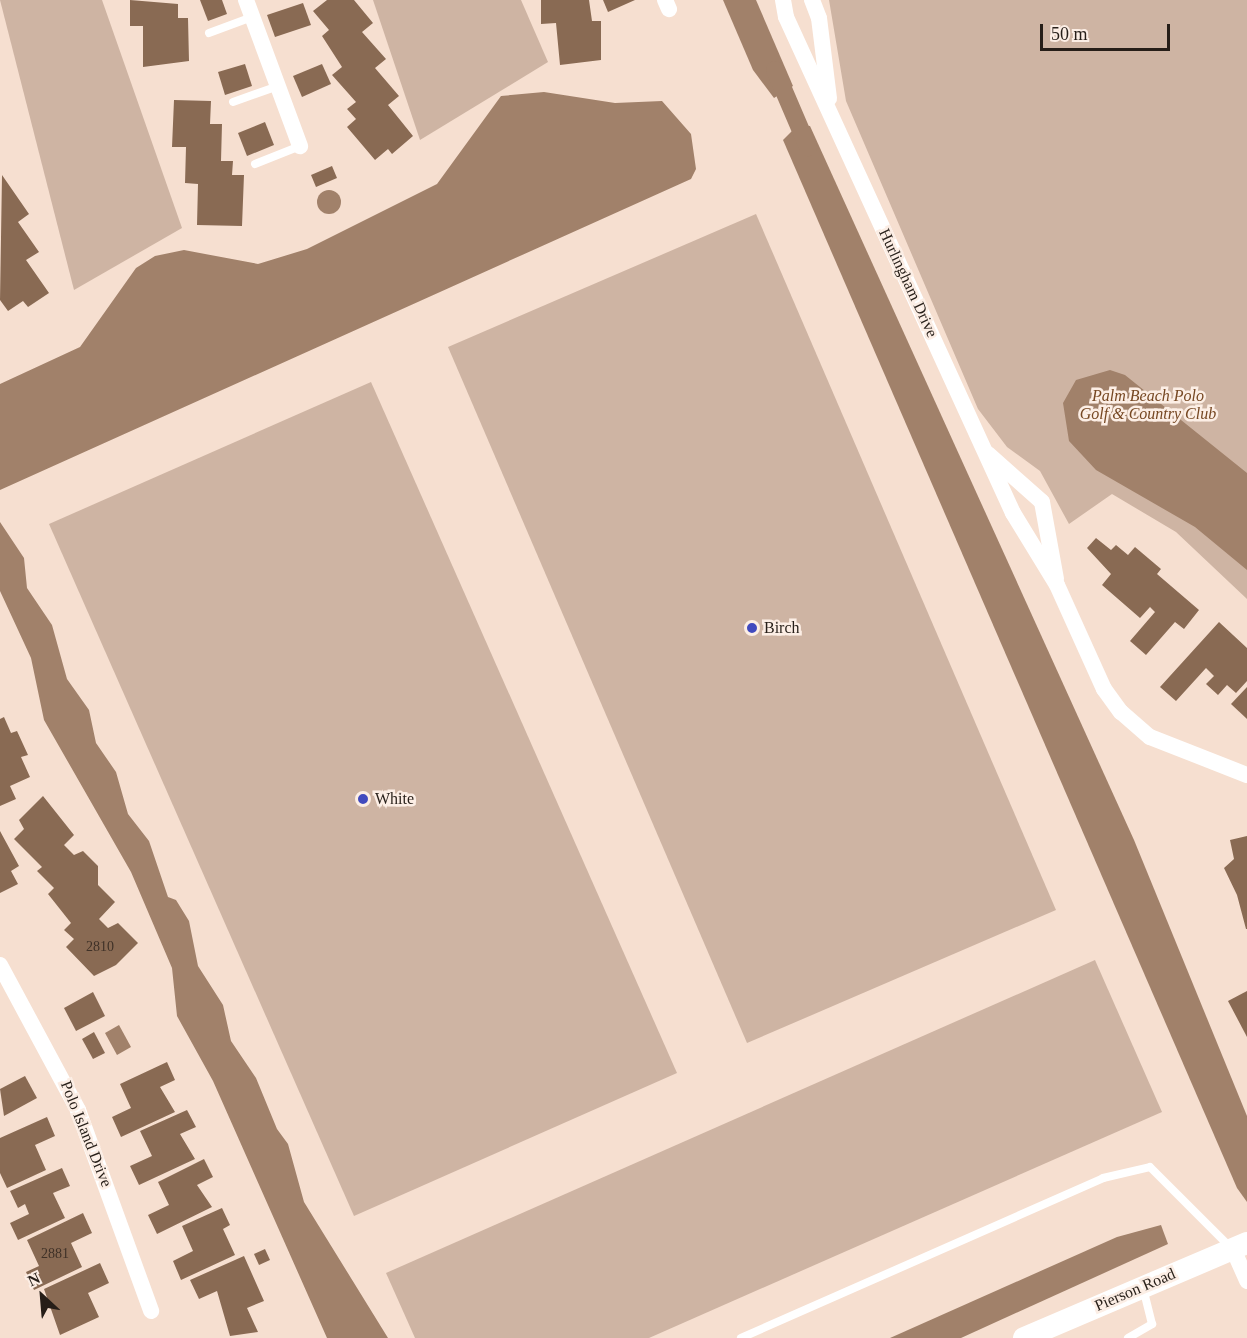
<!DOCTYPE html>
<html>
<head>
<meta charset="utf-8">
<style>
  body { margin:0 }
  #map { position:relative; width:1247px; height:1338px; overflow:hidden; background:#f6dfd0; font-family:Georgia,serif }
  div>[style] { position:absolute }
  .green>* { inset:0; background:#ceb4a3 }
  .water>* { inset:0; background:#a1816a }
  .round { border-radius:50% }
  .canal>* { height:18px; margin:-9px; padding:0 9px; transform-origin:9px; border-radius:9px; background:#a1816a }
  .building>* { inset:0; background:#896a53 }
  .lane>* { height:8px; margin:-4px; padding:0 4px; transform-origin:4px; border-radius:4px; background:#fff }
  .street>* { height:16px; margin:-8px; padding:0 8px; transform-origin:8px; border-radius:8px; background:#fff }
  .secondary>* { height:22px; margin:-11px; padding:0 11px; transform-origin:11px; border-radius:11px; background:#fff }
  .dots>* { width:16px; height:16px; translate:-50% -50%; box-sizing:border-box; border:3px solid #fceee5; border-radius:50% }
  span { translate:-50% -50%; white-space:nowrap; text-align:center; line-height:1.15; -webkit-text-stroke:5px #fceee5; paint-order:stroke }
  .number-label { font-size:14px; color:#3f3127 }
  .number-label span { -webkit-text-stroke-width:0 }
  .street-label { font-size:16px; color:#261e18 }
  .park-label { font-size:16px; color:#764722; font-style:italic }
  .poi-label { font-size:16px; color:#261e18 }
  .left { translate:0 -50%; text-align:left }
  .north { position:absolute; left:12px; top:1266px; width:60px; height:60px; -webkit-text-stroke:4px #fceee5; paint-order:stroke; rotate:334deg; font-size:16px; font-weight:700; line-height:24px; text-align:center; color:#261e18 }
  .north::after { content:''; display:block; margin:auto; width:21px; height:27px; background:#261e18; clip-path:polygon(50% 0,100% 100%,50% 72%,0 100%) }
  .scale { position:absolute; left:1040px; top:24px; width:130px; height:27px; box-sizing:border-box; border:3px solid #261e18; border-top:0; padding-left:8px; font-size:18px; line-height:21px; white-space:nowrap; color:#261e18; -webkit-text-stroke:4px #fceee5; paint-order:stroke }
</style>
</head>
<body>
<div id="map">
  <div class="green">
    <div style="clip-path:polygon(0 0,102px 0,182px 228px,74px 290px)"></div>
    <div style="clip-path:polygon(373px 0,521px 0,548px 62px,420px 140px)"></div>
    <div style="clip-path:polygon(829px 0,1247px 0,1247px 599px,1176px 532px,1112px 494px,1069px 524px,1040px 471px,1007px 447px,978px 409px,846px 101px)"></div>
    <div style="clip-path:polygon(756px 214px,1056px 910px,747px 1043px,448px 347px)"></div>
    <div style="clip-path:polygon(371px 382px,677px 1073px,354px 1216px,49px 524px)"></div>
    <div style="clip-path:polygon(1095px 960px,1162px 1112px,649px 1338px,415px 1338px,386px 1273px)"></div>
  </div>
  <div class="water">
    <div style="clip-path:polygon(723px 0,756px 0,793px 86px,774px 98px,753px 70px)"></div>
    <div style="clip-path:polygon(544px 92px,615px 103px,662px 101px,691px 134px,696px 169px,691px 179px,0 490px,0 384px,80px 347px,136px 268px,155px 256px,184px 250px,258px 264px,307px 249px,437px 184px,501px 96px)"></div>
    <div style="clip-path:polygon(798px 125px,810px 126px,1134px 840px,1247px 1116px,1247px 1202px,1237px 1188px,783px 140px)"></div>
    <div class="round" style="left:317px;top:190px;width:24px;height:24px"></div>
    <div style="clip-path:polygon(1110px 370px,1125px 375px,1247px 473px,1247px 570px,1195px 527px,1096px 470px,1069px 441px,1063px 403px,1076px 380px)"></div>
    <div style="clip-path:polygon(0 522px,24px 558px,27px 588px,52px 625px,67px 679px,89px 710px,96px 743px,116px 772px,128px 814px,149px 841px,168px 897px,176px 900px,189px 921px,198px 966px,223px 1005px,231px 1041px,256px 1078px,277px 1129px,288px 1144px,304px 1202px,388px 1338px,327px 1338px,213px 1081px,177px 1016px,172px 968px,131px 872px,44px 720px,31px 658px,0 591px)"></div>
    <div style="clip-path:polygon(119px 1025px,131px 1047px,117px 1055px,105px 1033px)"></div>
    <div style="clip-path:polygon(1161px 1225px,1168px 1244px,961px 1338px,890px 1338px,1117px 1237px)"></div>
  </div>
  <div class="canal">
    <div style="left:775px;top:70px;width:84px;rotate:66.8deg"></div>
  </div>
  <div class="building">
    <div style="clip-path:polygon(130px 0,178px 4px,178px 18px,188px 18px,189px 61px,143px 67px,143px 26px,130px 26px)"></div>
    <div style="clip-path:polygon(200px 0,222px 0,227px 14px,208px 21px)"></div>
    <div style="clip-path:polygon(327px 0,354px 0,373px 23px,362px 32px,386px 59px,375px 68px,399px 96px,388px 105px,413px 136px,392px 154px,388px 149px,375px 160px,347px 127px,356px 119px,347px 109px,356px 102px,332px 75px,342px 67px,322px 36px,329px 30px,313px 11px)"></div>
    <div style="clip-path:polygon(541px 0,589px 0,592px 21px,601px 21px,601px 60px,560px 65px,556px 23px,541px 24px)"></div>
    <div style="clip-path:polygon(603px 0,635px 0,608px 12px)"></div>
    <div style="clip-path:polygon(303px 3px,311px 25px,275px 37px,267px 15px)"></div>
    <div style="clip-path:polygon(245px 64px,252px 86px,225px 95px,218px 72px)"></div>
    <div style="clip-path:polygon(322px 64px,331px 84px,302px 97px,293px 76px)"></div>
    <div style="clip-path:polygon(174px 100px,211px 101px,210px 124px,222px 124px,221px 161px,233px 161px,232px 175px,244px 175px,242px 226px,197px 225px,198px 184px,185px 183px,186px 147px,172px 147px)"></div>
    <div style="clip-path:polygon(265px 122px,274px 145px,247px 156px,238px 133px)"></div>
    <div style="clip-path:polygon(332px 166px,337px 178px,316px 187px,311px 175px)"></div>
    <div style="clip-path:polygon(2px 175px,29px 214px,18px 222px,39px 252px,26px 260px,49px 293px,28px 307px,23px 301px,8px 311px,0 300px)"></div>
    <div style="clip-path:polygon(1096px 538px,1111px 550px,1116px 545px,1128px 555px,1135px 547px,1161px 569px,1157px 574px,1199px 610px,1184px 629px,1175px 622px,1146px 655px,1130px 641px,1155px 612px,1150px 607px,1140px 618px,1102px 585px,1111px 574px,1087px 548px)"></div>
    <div style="clip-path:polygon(1219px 622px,1247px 648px,1247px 681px,1236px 693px,1227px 685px,1218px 695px,1206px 684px,1214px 676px,1206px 668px,1176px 701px,1160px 687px)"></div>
    <div style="clip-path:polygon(1247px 687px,1247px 719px,1231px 704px)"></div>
    <div style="clip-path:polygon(4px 717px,11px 733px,17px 731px,28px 755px,21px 757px,30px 777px,10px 786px,16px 799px,0 806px,0 719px)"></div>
    <div style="clip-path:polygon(43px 796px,74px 835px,64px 845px,74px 855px,83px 851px,98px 866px,98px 885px,115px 902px,99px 919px,108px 928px,118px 923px,138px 943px,116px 965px,94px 976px,66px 947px,74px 939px,64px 930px,71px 923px,48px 894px,54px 888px,37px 871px,42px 867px,14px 839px,24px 829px,19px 820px)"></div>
    <div style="clip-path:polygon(0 831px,19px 866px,11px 871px,18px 884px,0 893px)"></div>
    <div style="clip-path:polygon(1247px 836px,1247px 929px,1246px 929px,1237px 895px,1224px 868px,1234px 859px,1230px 840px)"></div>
    <div style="clip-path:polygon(1247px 991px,1247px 1037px,1228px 1001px)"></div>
    <div style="clip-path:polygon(93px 992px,105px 1016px,76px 1031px,64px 1008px)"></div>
    <div style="clip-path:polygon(94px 1032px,105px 1053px,93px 1059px,82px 1039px)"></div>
    <div style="clip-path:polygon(167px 1062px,175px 1080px,160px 1087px,175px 1112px,121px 1137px,112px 1117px,131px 1108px,120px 1084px)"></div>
    <div style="clip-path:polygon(25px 1076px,37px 1098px,4px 1116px,0 1089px)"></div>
    <div style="clip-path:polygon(187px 1110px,196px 1127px,180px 1134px,195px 1159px,139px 1185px,130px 1166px,152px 1156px,140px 1131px)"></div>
    <div style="clip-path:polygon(47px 1117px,55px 1136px,35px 1145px,46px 1170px,7px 1188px,0 1173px,0 1138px)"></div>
    <div style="clip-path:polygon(204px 1159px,213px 1177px,197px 1185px,212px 1207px,157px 1234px,148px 1215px,169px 1205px,158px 1182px)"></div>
    <div style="clip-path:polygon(62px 1168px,70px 1186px,53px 1193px,65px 1218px,18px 1240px,10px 1223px,29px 1214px,25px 1204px,18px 1208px,10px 1191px)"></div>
    <div style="clip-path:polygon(222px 1208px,230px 1225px,223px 1229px,235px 1255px,181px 1280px,173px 1261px,193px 1251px,182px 1226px)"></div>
    <div style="clip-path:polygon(83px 1213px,92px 1233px,71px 1243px,82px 1267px,34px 1290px,26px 1272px,39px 1266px,27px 1240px)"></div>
    <div style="clip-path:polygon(265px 1249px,270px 1260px,259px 1265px,254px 1254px)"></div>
    <div style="clip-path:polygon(244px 1256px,264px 1301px,247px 1308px,258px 1332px,230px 1336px,217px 1291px,199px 1299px,190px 1280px)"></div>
    <div style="clip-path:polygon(100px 1263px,109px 1283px,88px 1293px,99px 1317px,60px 1335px,44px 1289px)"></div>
  </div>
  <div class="lane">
    <div style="left:209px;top:33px;width:46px;rotate:-20.4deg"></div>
    <div style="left:233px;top:102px;width:48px;rotate:-19.6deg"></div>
    <div style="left:255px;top:164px;width:48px;rotate:-21.8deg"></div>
    <div style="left:741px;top:1338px;width:396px;rotate:-23.8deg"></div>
    <div style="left:1103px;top:1178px;width:48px;rotate:-13.2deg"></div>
    <div style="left:1150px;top:1167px;width:113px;rotate:45deg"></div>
    <div style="left:1128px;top:1338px;width:28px;rotate:-30deg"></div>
    <div style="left:1152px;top:1324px;width:38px;rotate:-104deg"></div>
  </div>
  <div class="street">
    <div style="left:246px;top:0;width:156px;rotate:69.7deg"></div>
    <div style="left:665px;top:0;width:10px;rotate:66deg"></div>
    <div style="left:783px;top:0;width:17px;rotate:80deg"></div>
    <div style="left:786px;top:17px;width:545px;rotate:65.41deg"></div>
    <div style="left:1013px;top:513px;width:84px;rotate:58.6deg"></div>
    <div style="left:1057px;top:585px;width:114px;rotate:65.7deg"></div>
    <div style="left:1104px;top:689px;width:29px;rotate:54deg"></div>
    <div style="left:1121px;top:712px;width:38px;rotate:41deg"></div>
    <div style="left:1150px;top:737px;width:104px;rotate:21.4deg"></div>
    <div style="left:812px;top:0;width:19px;rotate:69deg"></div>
    <div style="left:819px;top:18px;width:81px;rotate:82.9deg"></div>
    <div style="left:988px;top:454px;width:72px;rotate:41.6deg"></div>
    <div style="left:1042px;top:502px;width:78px;rotate:79.7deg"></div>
    <div style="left:0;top:965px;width:165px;rotate:61.7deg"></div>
    <div style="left:78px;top:1110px;width:214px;rotate:70deg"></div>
    <div style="left:1233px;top:1249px;width:35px;rotate:66deg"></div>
  </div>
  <div class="secondary">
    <div style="left:1024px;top:1338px;width:242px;rotate:-23.1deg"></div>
  </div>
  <div class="dots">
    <div style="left:752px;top:628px;background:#414abe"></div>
    <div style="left:363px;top:799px;background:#414abe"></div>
  </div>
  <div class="number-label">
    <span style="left:100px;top:947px">2810</span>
    <span style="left:55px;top:1254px">2881</span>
  </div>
  <div class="street-label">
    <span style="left:908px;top:283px;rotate:65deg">Hurlingham Drive</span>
    <span style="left:86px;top:1134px;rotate:68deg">Polo Island Drive</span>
    <span style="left:1135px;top:1290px;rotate:-23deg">Pierson Road</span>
  </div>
  <div class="park-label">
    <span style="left:1148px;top:405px">Palm Beach Polo<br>Golf &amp; Country Club</span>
  </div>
  <div class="poi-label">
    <span class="left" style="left:764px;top:628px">Birch</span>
    <span class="left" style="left:375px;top:799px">White</span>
  </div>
  <div class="north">N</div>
  <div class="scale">50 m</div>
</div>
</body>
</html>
